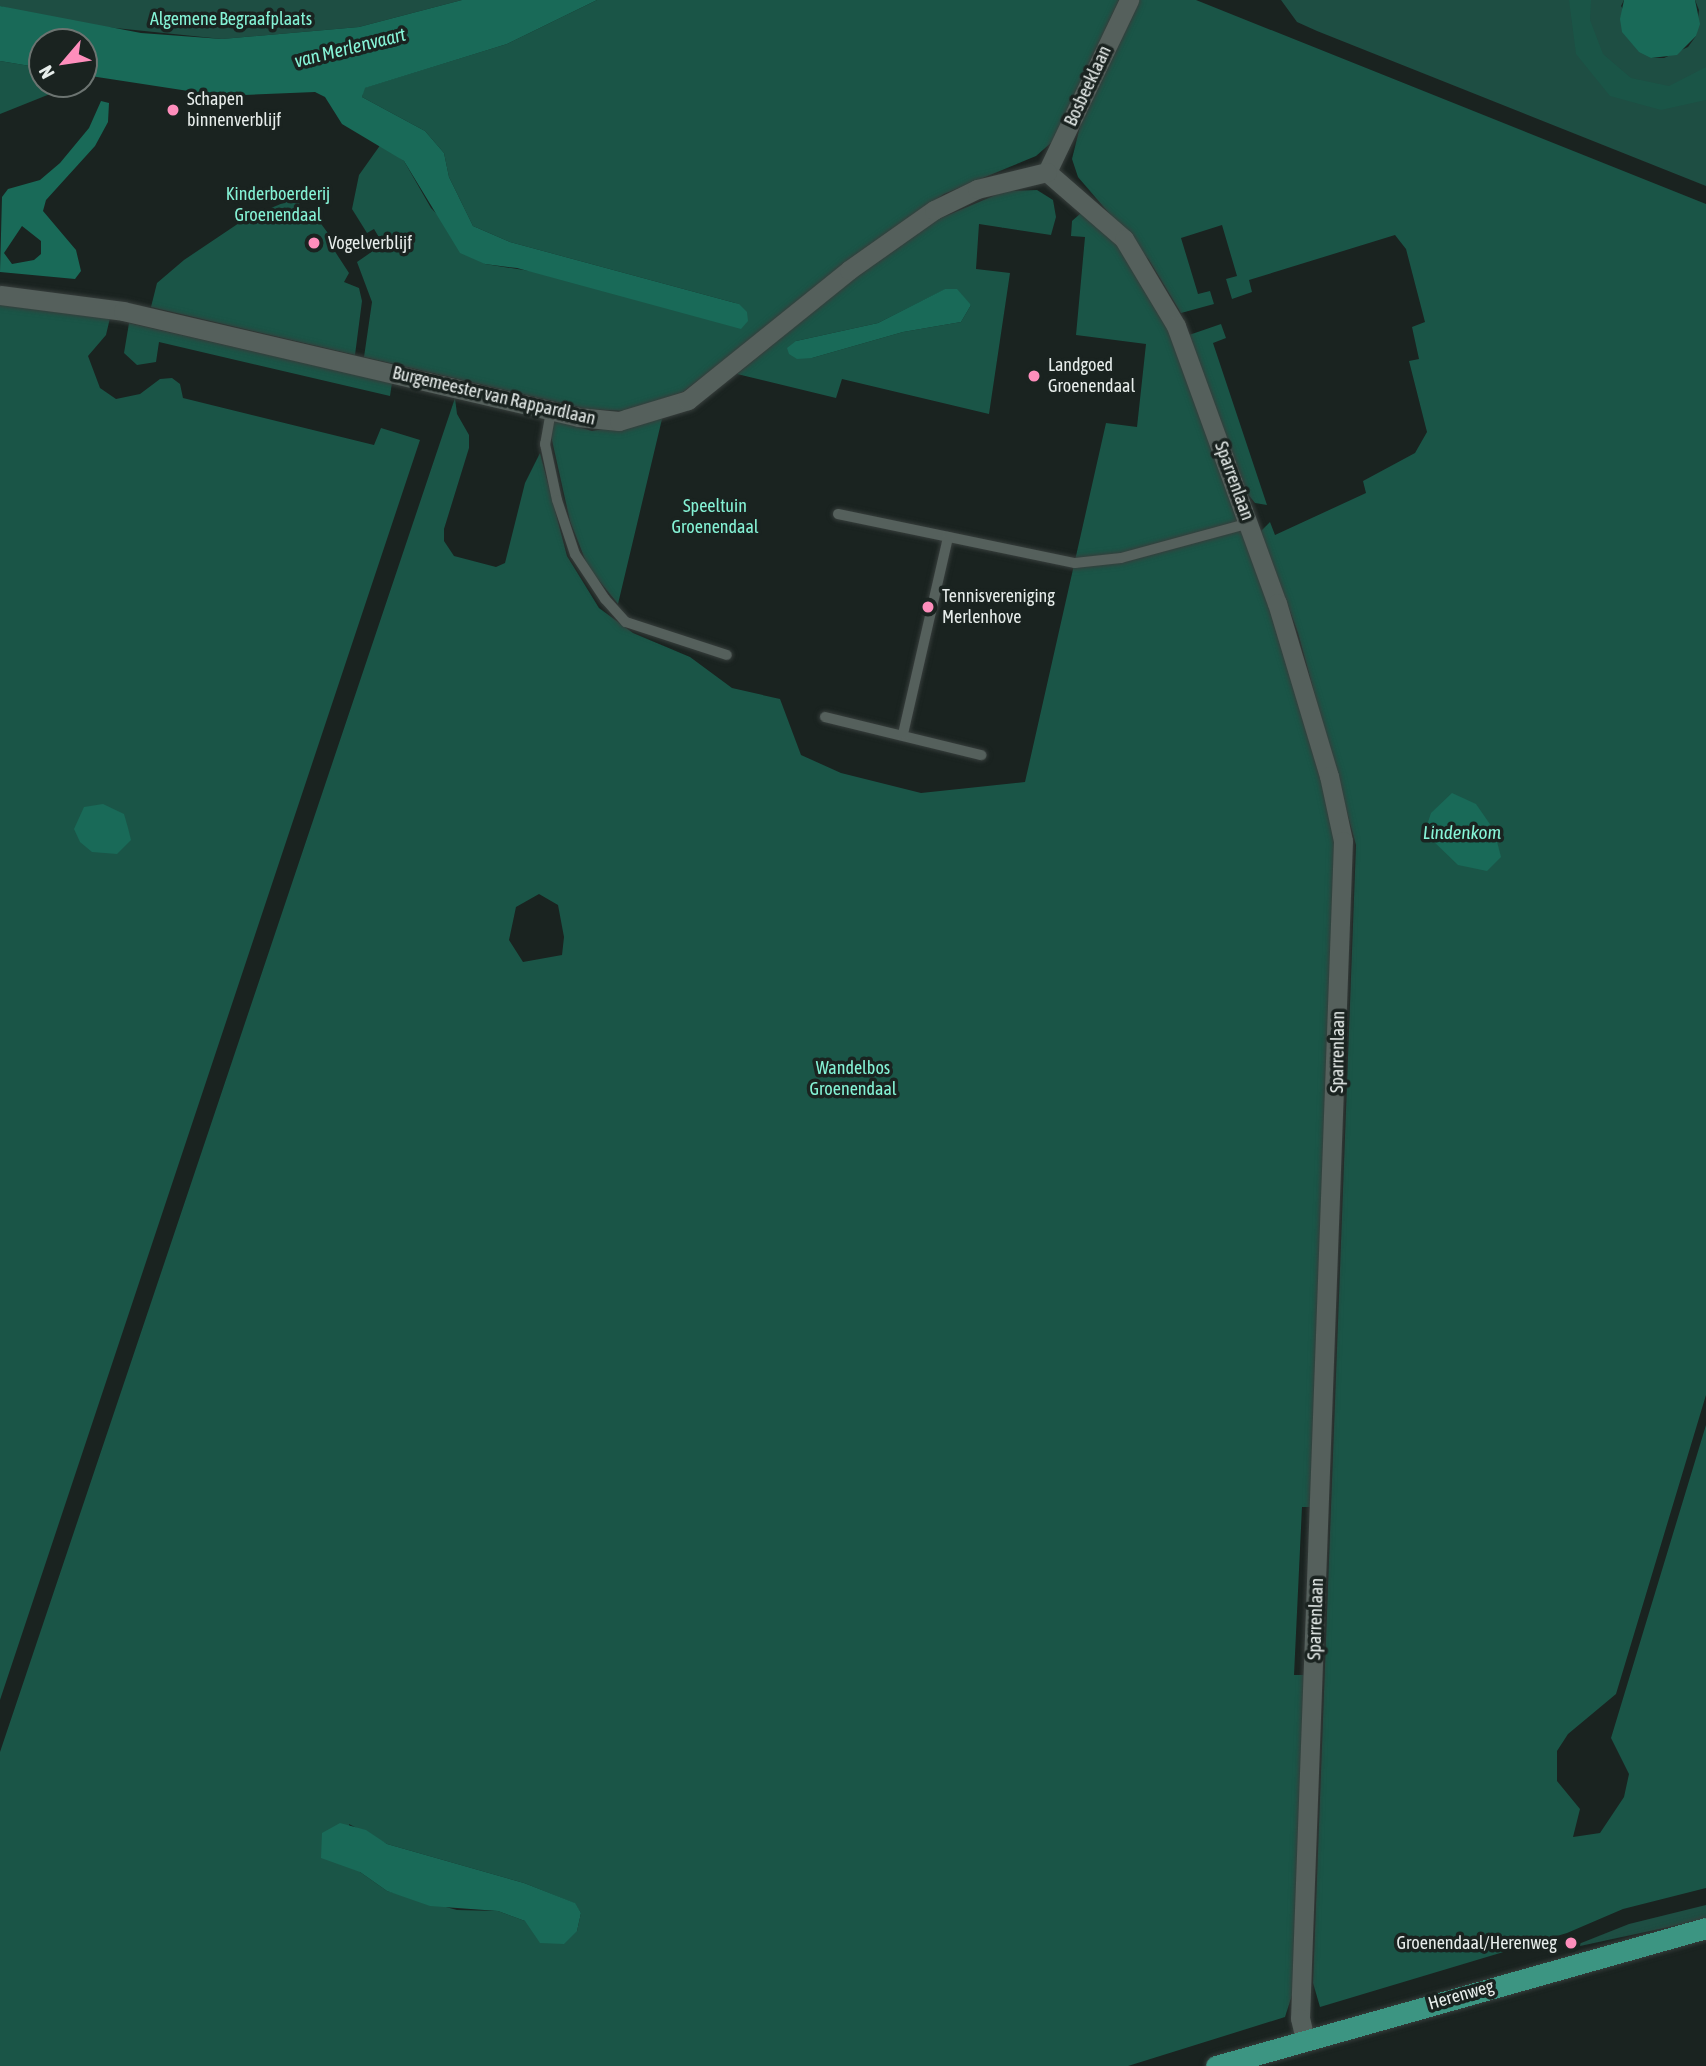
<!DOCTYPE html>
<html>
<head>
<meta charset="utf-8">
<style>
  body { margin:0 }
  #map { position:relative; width:1706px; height:2066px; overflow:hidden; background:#1a2320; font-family:"Asap Condensed",sans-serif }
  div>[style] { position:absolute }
  .green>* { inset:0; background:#1e4e43 }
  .forest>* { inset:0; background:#1a5547 }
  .water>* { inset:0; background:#196a58 }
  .roads { filter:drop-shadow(0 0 2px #373e3c) drop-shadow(0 0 2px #373e3c) }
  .lane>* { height:10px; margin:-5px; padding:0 5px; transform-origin:5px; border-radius:5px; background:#55605c }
  .street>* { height:19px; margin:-9.5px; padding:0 9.5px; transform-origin:9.5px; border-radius:9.5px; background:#55605c }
  .primary>* { height:21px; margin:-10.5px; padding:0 10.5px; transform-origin:10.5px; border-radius:10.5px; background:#3c9582 }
  .dots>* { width:19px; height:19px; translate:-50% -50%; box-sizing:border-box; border:4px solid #1a2320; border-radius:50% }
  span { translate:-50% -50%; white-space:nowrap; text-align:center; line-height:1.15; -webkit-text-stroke:7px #1a2320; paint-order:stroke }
  .park-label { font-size:18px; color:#85f3d6 }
  .street-label { font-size:18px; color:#e7edeb }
  .poi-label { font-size:18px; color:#e7edeb }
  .left { translate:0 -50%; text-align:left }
  .right { translate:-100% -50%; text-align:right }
  .water-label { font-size:19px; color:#87f5d8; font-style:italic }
  .north { position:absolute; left:28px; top:28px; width:70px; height:70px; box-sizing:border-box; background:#1a2320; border:2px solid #6c7471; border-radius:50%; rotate:241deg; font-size:19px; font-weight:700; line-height:28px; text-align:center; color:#e7edeb }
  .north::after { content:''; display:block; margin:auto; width:24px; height:32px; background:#fe8ebc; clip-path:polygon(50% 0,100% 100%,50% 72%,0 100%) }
</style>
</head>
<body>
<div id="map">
  <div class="green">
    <div style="clip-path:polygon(0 0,462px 0,359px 27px,222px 39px,86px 25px,31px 15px,0 6px)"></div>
    <div style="clip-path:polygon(1281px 0,1624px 0,1621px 6px,1651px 58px,1664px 58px,1688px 47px,1696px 36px,1699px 10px,1695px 0,1706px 0,1706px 186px,1317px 31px,1297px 22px)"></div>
    <div style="clip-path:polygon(1706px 1905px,1706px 1919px,1566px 1949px,1629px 1924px)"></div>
  </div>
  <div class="forest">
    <div style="clip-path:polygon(597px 0,1119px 0,1052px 142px,1036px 156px,944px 194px,891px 230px,683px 392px,626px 411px,586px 409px,364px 357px,372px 302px,357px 262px,383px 244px,374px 229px,367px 233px,352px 209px,359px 175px,381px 144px,404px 161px,431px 208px,485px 264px,739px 304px,510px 242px,473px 226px,449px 177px,444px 153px,425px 131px,362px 97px,364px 88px,507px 44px)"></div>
    <div style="clip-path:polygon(1138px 0,1196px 0,1706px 204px,1706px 1395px,1616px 1694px,1568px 1734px,1557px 1751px,1557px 1781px,1580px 1809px,1573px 1837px,1600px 1833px,1624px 1797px,1629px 1774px,1611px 1738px,1706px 1425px,1706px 1888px,1623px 1909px,1567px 1933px,1320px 2007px,1313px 1983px,1356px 845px,1298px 633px,1261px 531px,1270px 522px,1275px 535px,1366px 493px,1363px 481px,1415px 453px,1427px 432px,1409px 361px,1419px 359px,1412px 327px,1425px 322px,1406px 249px,1395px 235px,1249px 280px,1252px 292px,1232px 299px,1226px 279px,1237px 276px,1222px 225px,1181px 238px,1198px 294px,1210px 291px,1214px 304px,1181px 313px,1149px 260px,1078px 177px,1072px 159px,1084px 110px)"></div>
    <div style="clip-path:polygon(1569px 0,1591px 0,1590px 20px,1603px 54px,1631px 78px,1669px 86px,1706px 67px,1706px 100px,1661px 110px,1610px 96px,1576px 54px)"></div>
    <div style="clip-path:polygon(0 61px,42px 68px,42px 84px,75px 84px,0 114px)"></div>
    <div style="clip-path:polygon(evenodd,1037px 190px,1053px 200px,1056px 217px,1051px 235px,979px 224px,976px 269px,1010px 273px,989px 414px,842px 379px,836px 398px,737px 374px,866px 268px,934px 221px,1005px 191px,1037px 190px,946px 289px,971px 305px,961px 322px,903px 332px,812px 358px,796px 341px,878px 323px,946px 289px)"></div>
    <div style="clip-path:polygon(297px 197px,303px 214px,311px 210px,338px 247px,334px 250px,349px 273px,344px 282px,359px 288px,362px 301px,355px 355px,151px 307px,157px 283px,184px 260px,245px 219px)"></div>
    <div style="clip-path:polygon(evenodd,1081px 213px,1122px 248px,1165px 316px,1257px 564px,1337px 836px,1314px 1507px,1302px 1507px,1294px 1675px,1307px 1675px,1294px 1989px,1285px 2017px,1128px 2066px,0 2066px,0 1752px,455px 398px,457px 414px,469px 435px,469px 448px,444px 529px,444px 541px,454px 556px,496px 567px,505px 563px,525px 483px,540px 453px,567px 556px,599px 608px,633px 633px,690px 657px,732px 688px,780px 699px,801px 755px,841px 773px,921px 793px,1025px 782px,1106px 423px,1137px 427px,1146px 344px,1076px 335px,1085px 237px,1071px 236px,1072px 221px,1081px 213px,539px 894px,558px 905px,564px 937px,562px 955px,523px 962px,509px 940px,516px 907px,539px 894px,1081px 213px,349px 1824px,387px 1844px,524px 1883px,574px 1903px,581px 1913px,577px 1931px,525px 1921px,498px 1911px,457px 1910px,387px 1891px,360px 1872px,349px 1824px)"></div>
    <div style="clip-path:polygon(0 304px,110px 318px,106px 335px,88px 356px,100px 388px,116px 399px,140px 394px,160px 379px,172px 378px,180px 384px,183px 398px,374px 445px,381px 428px,420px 440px,0 1700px)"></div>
    <div style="clip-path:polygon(129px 323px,392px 383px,390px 396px,159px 342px,156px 362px,137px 365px,124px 353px)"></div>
    <div style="clip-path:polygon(1221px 324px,1226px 338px,1213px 343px,1267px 505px,1255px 503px,1247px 493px,1189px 335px)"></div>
    <div style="clip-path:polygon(662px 419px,618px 604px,588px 567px,570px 521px,551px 436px,554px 420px,592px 431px)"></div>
  </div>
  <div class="water">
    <div style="clip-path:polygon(462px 0,597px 0,507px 44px,365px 88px,362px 97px,425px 131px,444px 153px,449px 177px,473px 226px,510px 242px,739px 304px,747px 312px,748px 321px,741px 329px,517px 268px,485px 264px,460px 253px,404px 161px,342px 124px,325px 97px,315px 92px,221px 96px,84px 75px,84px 42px,42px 42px,42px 68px,0 61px,0 6px,141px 33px,222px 39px,359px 27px)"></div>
    <div style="clip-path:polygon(1624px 0,1695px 0,1700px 24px,1696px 36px,1677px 55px,1651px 58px,1639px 52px,1622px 32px,1620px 19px)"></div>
    <div style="clip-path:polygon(evenodd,101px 101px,109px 103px,108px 122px,95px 146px,46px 200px,43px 211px,76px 250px,81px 271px,75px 279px,0 272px,2px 197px,8px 189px,40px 180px,60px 163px,89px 128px,101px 101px,22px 226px,41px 241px,41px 254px,34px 260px,12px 264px,4px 253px,22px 226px)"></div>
    <div style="clip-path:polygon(945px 289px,957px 289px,971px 305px,961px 322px,903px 332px,812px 358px,797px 359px,789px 354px,787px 348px,796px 341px,878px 323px)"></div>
    <div style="clip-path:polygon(1452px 793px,1476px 804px,1494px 830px,1501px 857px,1487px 871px,1458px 865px,1430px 838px,1427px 825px,1431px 813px)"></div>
    <div style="clip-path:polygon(103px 804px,124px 814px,128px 828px,131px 840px,117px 854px,92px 852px,80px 842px,74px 829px,84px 807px)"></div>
    <div style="clip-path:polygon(340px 1823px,366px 1830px,387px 1844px,524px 1883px,575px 1903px,581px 1913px,577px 1931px,564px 1944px,540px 1943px,525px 1921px,498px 1911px,430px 1906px,387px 1891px,360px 1872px,321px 1858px,322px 1833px)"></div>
  </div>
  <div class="roads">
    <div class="lane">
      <div style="left:551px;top:411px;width:34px;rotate:100deg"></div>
      <div style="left:545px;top:444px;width:57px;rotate:77.9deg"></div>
      <div style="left:557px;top:500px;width:57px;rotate:71.6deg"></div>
      <div style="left:575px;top:554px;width:54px;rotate:56.3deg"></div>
      <div style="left:605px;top:599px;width:31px;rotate:48deg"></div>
      <div style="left:626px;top:622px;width:106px;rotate:18.1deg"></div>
      <div style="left:838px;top:514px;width:242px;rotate:11.7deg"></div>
      <div style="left:1075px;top:563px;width:46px;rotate:-6.2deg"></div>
      <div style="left:1121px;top:558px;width:134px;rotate:-15.2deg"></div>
      <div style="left:825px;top:717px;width:161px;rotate:13.7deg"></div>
      <div style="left:903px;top:734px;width:202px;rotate:-77.1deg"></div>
    </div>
    <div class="street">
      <div style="left:1047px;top:172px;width:102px;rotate:41deg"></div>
      <div style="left:1124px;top:239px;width:101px;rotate:59.1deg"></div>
      <div style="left:1176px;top:326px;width:295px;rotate:70deg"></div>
      <div style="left:1277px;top:603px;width:181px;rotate:73.3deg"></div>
      <div style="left:1329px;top:776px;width:66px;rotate:77.8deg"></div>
      <div style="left:1343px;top:841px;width:1178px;rotate:92.09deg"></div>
      <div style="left:1300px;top:2018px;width:22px;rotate:77deg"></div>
      <div style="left:1047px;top:172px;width:191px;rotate:-64.5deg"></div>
      <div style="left:0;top:295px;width:124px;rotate:7.4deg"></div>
      <div style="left:123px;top:311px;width:467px;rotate:13.1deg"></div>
      <div style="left:578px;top:417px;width:41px;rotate:5.6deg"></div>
      <div style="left:619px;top:421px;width:72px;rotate:-16.9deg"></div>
      <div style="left:688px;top:400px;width:207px;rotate:-38.9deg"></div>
      <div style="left:849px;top:270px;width:104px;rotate:-35.2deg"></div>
      <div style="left:934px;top:210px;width:48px;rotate:-26deg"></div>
      <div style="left:977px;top:189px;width:72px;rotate:-13.7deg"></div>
    </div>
    <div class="primary">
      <div style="left:1216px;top:2066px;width:509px;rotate:-15.73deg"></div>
    </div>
  </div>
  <div class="dots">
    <div style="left:173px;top:110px;background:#fe8ebc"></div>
    <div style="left:314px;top:243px;background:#fe8ebc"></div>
    <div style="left:1034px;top:376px;background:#fe8ebc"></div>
    <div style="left:928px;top:607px;background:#fe8ebc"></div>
    <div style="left:1571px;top:1943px;background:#fe8ebc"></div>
  </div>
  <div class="park-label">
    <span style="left:231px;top:19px">Algemene Begraafplaats</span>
    <span style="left:278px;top:205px">Kinderboerderij<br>Groenendaal</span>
    <span style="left:715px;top:517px">Speeltuin<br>Groenendaal</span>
    <span style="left:853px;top:1079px">Wandelbos<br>Groenendaal</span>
  </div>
  <div class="street-label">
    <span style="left:1088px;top:86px;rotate:-65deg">Bosbeeklaan</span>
    <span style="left:494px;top:396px;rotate:13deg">Burgemeester van Rappardlaan</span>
    <span style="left:1234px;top:481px;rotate:70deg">Sparrenlaan</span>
    <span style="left:1338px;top:1052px;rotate:-89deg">Sparrenlaan</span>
    <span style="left:1316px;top:1619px;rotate:-88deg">Sparrenlaan</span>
    <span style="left:1461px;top:1995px;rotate:-16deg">Herenweg</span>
  </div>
  <div class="poi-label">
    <span class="left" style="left:187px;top:110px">Schapen<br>binnenverblijf</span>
    <span class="left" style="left:328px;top:243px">Vogelverblijf</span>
    <span class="left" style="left:1048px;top:376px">Landgoed<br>Groenendaal</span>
    <span class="left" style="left:942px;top:607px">Tennisvereniging<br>Merlenhove</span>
    <span class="right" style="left:1557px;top:1943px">Groenendaal/Herenweg</span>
  </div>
  <div class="water-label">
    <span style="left:350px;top:48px;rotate:-14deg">van Merlenvaart</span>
    <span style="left:1462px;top:833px">Lindenkom</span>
  </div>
  <div class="north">N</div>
</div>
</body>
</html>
